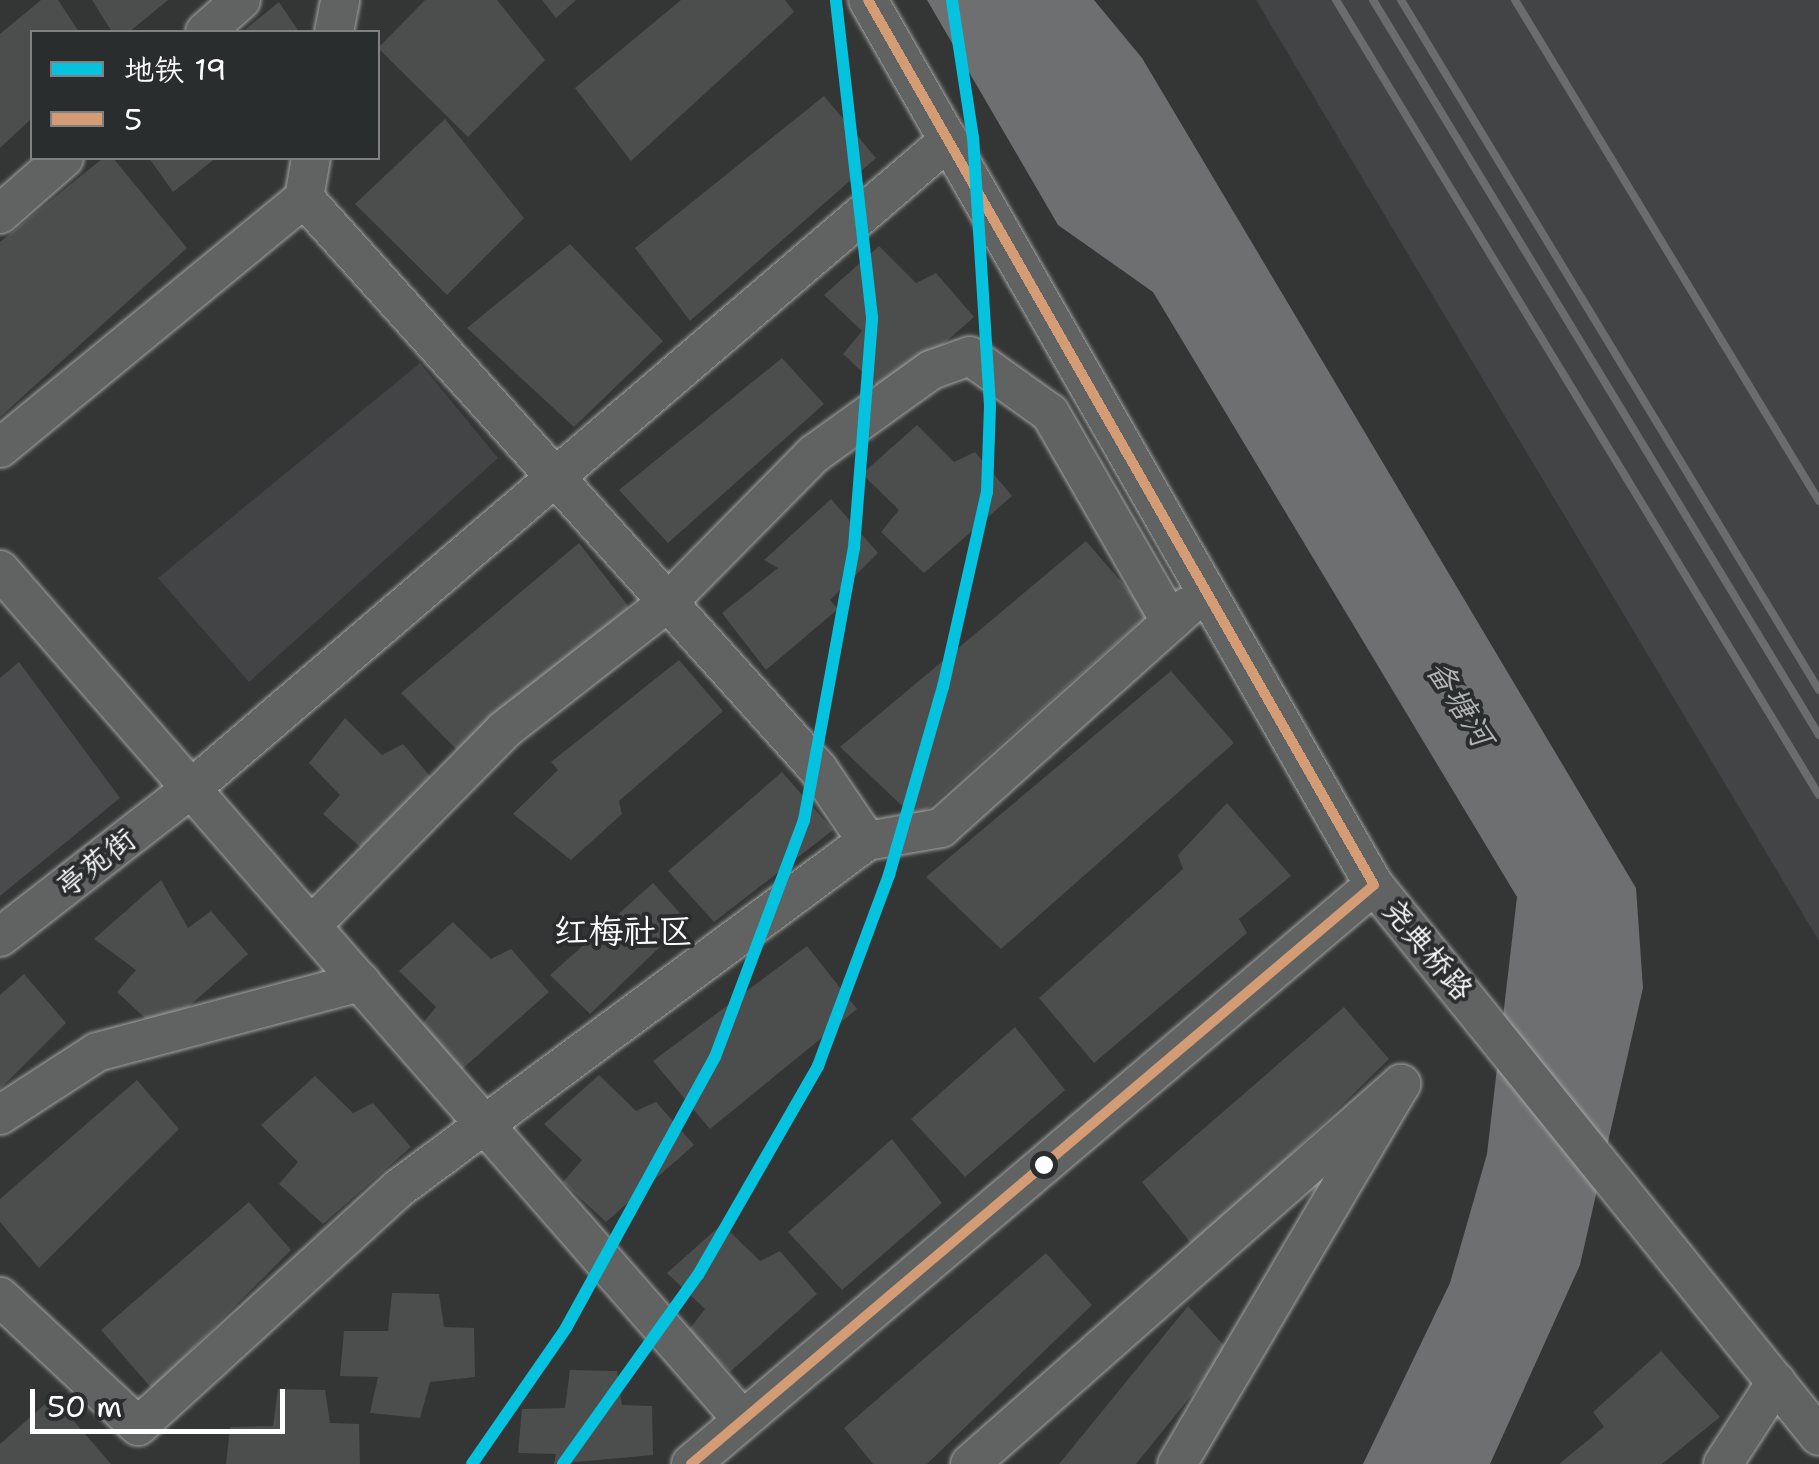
<!DOCTYPE html>
<html>
<head>
<meta charset="utf-8">
<style>
  body { margin:0 }
  #map { position:relative; width:1819px; height:1464px; overflow:hidden; background:#343535; font-family:"Shantell Sans","LXGW WenKai TC",sans-serif }
  div>[style] { position:absolute }
  .built>* { inset:0; background:#424445 }
  .green>* { inset:0; background:#494b4c }
  .water>* { inset:0; background:#6d6f70 }
  .building>* { inset:0; background:#4c4d4d }
  .roads { filter:drop-shadow(0 0 2px #a4a4a4) drop-shadow(0 0 2px #a4a4a4) }
  .minor>* { height:38px; margin:-19px; padding:0 19px; transform-origin:19px; border-radius:19px; background:#616262 }
  .rail>* { height:8px; margin:-4px; padding:0 4px; transform-origin:4px; border-radius:4px; background:#6b6c6c }
  .bus-1>* { height:10px; margin:-5px; padding:0 5px; transform-origin:5px; border-radius:5px; background:#d39c74 }
  .metro-1>* { height:12px; margin:-6px; padding:0 6px; transform-origin:6px; border-radius:6px; background:#05c3de }
  .dots>* { width:28px; height:28px; translate:-50% -50%; box-sizing:border-box; border:5px solid #2a2d2e; border-radius:50% }
  span { translate:-50% -50%; white-space:nowrap; text-align:center; line-height:1.15; -webkit-text-stroke:8px #2a2d2e; paint-order:stroke }
  .street-label { font-size:30px; color:#fff }
  .water-label { font-size:32px; color:#b2b3b4; font-style:italic }
  .quarter-label { font-size:35px; color:#fff }
  .legend { position:absolute; left:30px; top:30px; width:350px; height:130px; box-sizing:border-box; background:#2a2d2e; border:2px solid #7f8182; margin:0; padding:12px 18px; list-style:none; font-size:30px; color:#fff }
  .legend li { display:flex; align-items:center; gap:20px; height:50px }
  .legend b { width:50px; border:2px solid #7f8182 }
  .scale { position:absolute; left:30px; top:1389px; width:255px; height:45px; box-sizing:border-box; border:5px solid #fff; border-top:0; padding-left:12px; font-size:30px; line-height:35px; white-space:nowrap; color:#fff; -webkit-text-stroke:8px #2a2d2e; paint-order:stroke }
</style>
</head>
<body>
<div id="map">
  <div class="built">
    <div style="clip-path:polygon(1256px 0,1819px 0,1819px 941px)"></div>
    <div style="clip-path:polygon(420px 363px,498px 458px,249px 682px,158px 578px)"></div>
  </div>
  <div class="green">
    <div style="clip-path:polygon(19px 662px,120px 798px,0 896px,0 678px)"></div>
  </div>
  <div class="water">
    <div style="clip-path:polygon(927px 0,1094px 0,1142px 58px,1636px 888px,1643px 988px,1580px 1265px,1490px 1464px,1363px 1464px,1450px 1283px,1487px 1154px,1517px 897px,1153px 292px,1058px 225px)"></div>
  </div>
  <div class="building">
    <div style="clip-path:polygon(41px 0,58px 0,79px 32px,32px 32px,32px 118px,0 148px,0 34px)"></div>
    <div style="clip-path:polygon(92px 0,168px 0,129px 32px,112px 32px)"></div>
    <div style="clip-path:polygon(425px 0,497px 0,545px 60px,468px 137px,378px 48px)"></div>
    <div style="clip-path:polygon(542px 0,576px 0,556px 18px)"></div>
    <div style="clip-path:polygon(681px 0,785px 0,794px 12px,631px 161px,575px 88px)"></div>
    <div style="clip-path:polygon(279px 2px,299px 32px,242px 32px)"></div>
    <div style="clip-path:polygon(824px 96px,876px 158px,690px 321px,635px 248px)"></div>
    <div style="clip-path:polygon(445px 119px,524px 218px,447px 295px,355px 204px)"></div>
    <div style="clip-path:polygon(103px 158px,113px 158px,187px 248px,0 417px,0 242px)"></div>
    <div style="clip-path:polygon(149px 158px,216px 158px,173px 192px)"></div>
    <div style="clip-path:polygon(570px 244px,663px 341px,574px 427px,467px 328px)"></div>
    <div style="clip-path:polygon(879px 246px,916px 283px,936px 273px,974px 317px,886px 394px,843px 354px,862px 331px,824px 295px)"></div>
    <div style="clip-path:polygon(782px 358px,824px 404px,668px 543px,619px 490px)"></div>
    <div style="clip-path:polygon(917px 425px,954px 462px,975px 452px,1012px 496px,924px 573px,881px 532px,899px 510px,862px 474px)"></div>
    <div style="clip-path:polygon(831px 499px,878px 553px,830px 600px,838px 609px,766px 670px,722px 613px,778px 568px,764px 560px)"></div>
    <div style="clip-path:polygon(1086px 541px,1149px 614px,916px 819px,840px 747px)"></div>
    <div style="clip-path:polygon(579px 543px,629px 607px,457px 750px,401px 693px)"></div>
    <div style="clip-path:polygon(679px 660px,723px 711px,619px 801px,622px 814px,571px 860px,513px 814px,558px 770px,551px 762px)"></div>
    <div style="clip-path:polygon(1171px 671px,1234px 743px,1001px 949px,926px 877px)"></div>
    <div style="clip-path:polygon(345px 718px,382px 755px,403px 744px,440px 788px,367px 853px,323px 814px,340px 795px,309px 763px)"></div>
    <div style="clip-path:polygon(782px 772px,833px 830px,714px 922px,668px 871px)"></div>
    <div style="clip-path:polygon(1227px 803px,1291px 876px,1239px 919px,1247px 933px,1094px 1063px,1039px 998px,1183px 869px,1178px 855px)"></div>
    <div style="clip-path:polygon(161px 880px,188px 928px,211px 911px,248px 954px,160px 1032px,117px 992px,136px 970px,94px 939px)"></div>
    <div style="clip-path:polygon(653px 883px,687px 921px,590px 1014px,550px 975px)"></div>
    <div style="clip-path:polygon(453px 922px,491px 959px,511px 949px,549px 992px,461px 1070px,418px 1029px,436px 1007px,399px 971px)"></div>
    <div style="clip-path:polygon(807px 946px,857px 1009px,710px 1129px,653px 1061px)"></div>
    <div style="clip-path:polygon(24px 974px,66px 1023px,0 1089px,0 995px)"></div>
    <div style="clip-path:polygon(1344px 1007px,1389px 1059px,1195px 1248px,1142px 1182px)"></div>
    <div style="clip-path:polygon(1015px 1027px,1065px 1090px,965px 1177px,911px 1119px)"></div>
    <div style="clip-path:polygon(599px 1075px,636px 1111px,656px 1102px,694px 1145px,606px 1222px,563px 1182px,582px 1160px,544px 1124px)"></div>
    <div style="clip-path:polygon(315px 1076px,353px 1113px,373px 1103px,411px 1147px,323px 1224px,279px 1184px,298px 1162px,261px 1125px)"></div>
    <div style="clip-path:polygon(137px 1080px,179px 1129px,39px 1268px,0 1222px,0 1199px)"></div>
    <div style="clip-path:polygon(892px 1139px,942px 1203px,842px 1290px,788px 1232px)"></div>
    <div style="clip-path:polygon(249px 1202px,291px 1250px,152px 1389px,101px 1330px)"></div>
    <div style="clip-path:polygon(722px 1224px,760px 1261px,780px 1251px,817px 1294px,730px 1372px,687px 1332px,705px 1309px,667px 1273px)"></div>
    <div style="clip-path:polygon(1046px 1253px,1092px 1305px,927px 1464px,873px 1464px,844px 1428px)"></div>
    <div style="clip-path:polygon(392px 1293px,439px 1294px,444px 1327px,474px 1328px,475px 1377px,430px 1382px,420px 1418px,370px 1413px,378px 1377px,340px 1376px,344px 1331px,388px 1331px)"></div>
    <div style="clip-path:polygon(1188px 1306px,1228px 1350px,1136px 1464px,1059px 1464px)"></div>
    <div style="clip-path:polygon(1661px 1351px,1720px 1417px,1662px 1464px,1559px 1464px,1604px 1427px,1593px 1412px)"></div>
    <div style="clip-path:polygon(570px 1370px,617px 1371px,622px 1405px,652px 1406px,653px 1455px,554px 1464px,556px 1454px,518px 1453px,522px 1409px,565px 1408px)"></div>
    <div style="clip-path:polygon(278px 1389px,325px 1390px,330px 1423px,359px 1424px,360px 1464px,226px 1464px,230px 1427px,273px 1426px)"></div>
    <div style="clip-path:polygon(53px 1397px,111px 1464px,0 1464px,0 1444px)"></div>
  </div>
  <div class="roads">
    <div class="minor">
      <div style="left:868px;top:0;width:1019px;rotate:60.24deg"></div>
      <div style="left:1374px;top:885px;width:708px;rotate:51.07deg"></div>
      <div style="left:205px;top:32px;width:48px;rotate:-41.6deg"></div>
      <div style="left:334px;top:32px;width:33px;rotate:-79deg"></div>
      <div style="left:304px;top:198px;width:41px;rotate:-80.1deg"></div>
      <div style="left:0;top:214px;width:85px;rotate:-41.2deg"></div>
      <div style="left:0;top:448px;width:394px;rotate:-39.4deg"></div>
      <div style="left:304px;top:198px;width:768px;rotate:48.01deg"></div>
      <div style="left:818px;top:769px;width:87px;rotate:55.8deg"></div>
      <div style="left:867px;top:841px;width:583px;rotate:143.44deg"></div>
      <div style="left:399px;top:1188px;width:353px;rotate:137.6deg"></div>
      <div style="left:138px;top:1426px;width:189px;rotate:-136.9deg"></div>
      <div style="left:0;top:570px;width:1128px;rotate:48.85deg"></div>
      <div style="left:867px;top:841px;width:75px;rotate:-10deg"></div>
      <div style="left:941px;top:828px;width:332px;rotate:-41.9deg"></div>
      <div style="left:312px;top:925px;width:274px;rotate:-45.4deg"></div>
      <div style="left:504px;top:730px;width:207px;rotate:-37.9deg"></div>
      <div style="left:667px;top:603px;width:209px;rotate:-45.4deg"></div>
      <div style="left:814px;top:454px;width:144px;rotate:-35.7deg"></div>
      <div style="left:931px;top:370px;width:41px;rotate:-19.7deg"></div>
      <div style="left:970px;top:356px;width:98px;rotate:35.5deg"></div>
      <div style="left:1050px;top:413px;width:240px;rotate:60deg"></div>
      <div style="left:0;top:937px;width:243px;rotate:-37.8deg"></div>
      <div style="left:192px;top:788px;width:996px;rotate:-40.56deg"></div>
      <div style="left:0;top:1115px;width:116px;rotate:-33deg"></div>
      <div style="left:97px;top:1052px;width:273px;rotate:-14.9deg"></div>
      <div style="left:691px;top:1464px;width:895px;rotate:-40.29deg"></div>
      <div style="left:970px;top:1464px;width:575px;rotate:-41.4deg"></div>
      <div style="left:1401px;top:1084px;width:441px;rotate:120.5deg"></div>
      <div style="left:1723px;top:1464px;width:98px;rotate:-57.1deg"></div>
    </div>
  </div>
  <div class="rail">
    <div style="left:1336px;top:0;width:930px;rotate:58.72deg"></div>
    <div style="left:1373px;top:0;width:860px;rotate:58.75deg"></div>
    <div style="left:1401px;top:0;width:807px;rotate:58.79deg"></div>
    <div style="left:1515px;top:0;width:586px;rotate:58.75deg"></div>
  </div>
  <div class="bus-1">
    <div style="left:691px;top:1464px;width:895px;rotate:-40.29deg"></div>
    <div style="left:1374px;top:885px;width:1019px;rotate:-119.76deg"></div>
  </div>
  <div class="metro-1">
    <div style="left:472px;top:1464px;width:165px;rotate:-55.3deg"></div>
    <div style="left:566px;top:1328px;width:309px;rotate:-61.2deg"></div>
    <div style="left:715px;top:1057px;width:253px;rotate:-69.4deg"></div>
    <div style="left:804px;top:820px;width:277px;rotate:-79.6deg"></div>
    <div style="left:854px;top:548px;width:232px;rotate:-85.5deg"></div>
    <div style="left:872px;top:317px;width:319px;rotate:-96.5deg"></div>
    <div style="left:563px;top:1464px;width:232px;rotate:-54.5deg"></div>
    <div style="left:698px;top:1275px;width:241px;rotate:-60.1deg"></div>
    <div style="left:818px;top:1066px;width:204px;rotate:-69.6deg"></div>
    <div style="left:889px;top:875px;width:196px;rotate:-74deg"></div>
    <div style="left:943px;top:687px;width:200px;rotate:-77.3deg"></div>
    <div style="left:987px;top:492px;width:86px;rotate:-88deg"></div>
    <div style="left:990px;top:406px;width:269px;rotate:-93.6deg"></div>
    <div style="left:973px;top:138px;width:140px;rotate:-98.7deg"></div>
  </div>
  <div class="dots">
    <div style="left:1044px;top:1165px;background:#fff"></div>
  </div>
  <div class="street-label">
    <span style="left:96px;top:863px;rotate:-38deg">亭苑街</span>
    <span style="left:1428px;top:950px;rotate:50deg">尧典桥路</span>
  </div>
  <div class="water-label">
    <span style="left:1460px;top:703px;rotate:58deg">备塘河</span>
  </div>
  <div class="quarter-label">
    <span style="left:623px;top:931px">红梅社区</span>
  </div>
  <ul class="legend">
  <li><b style="height:12px;background:#05c3de"></b>地铁 19</li>
  <li><b style="height:12px;background:#d39c74"></b>5</li>
  </ul>
  <div class="scale">50 m</div>
</div>
</body>
</html>
